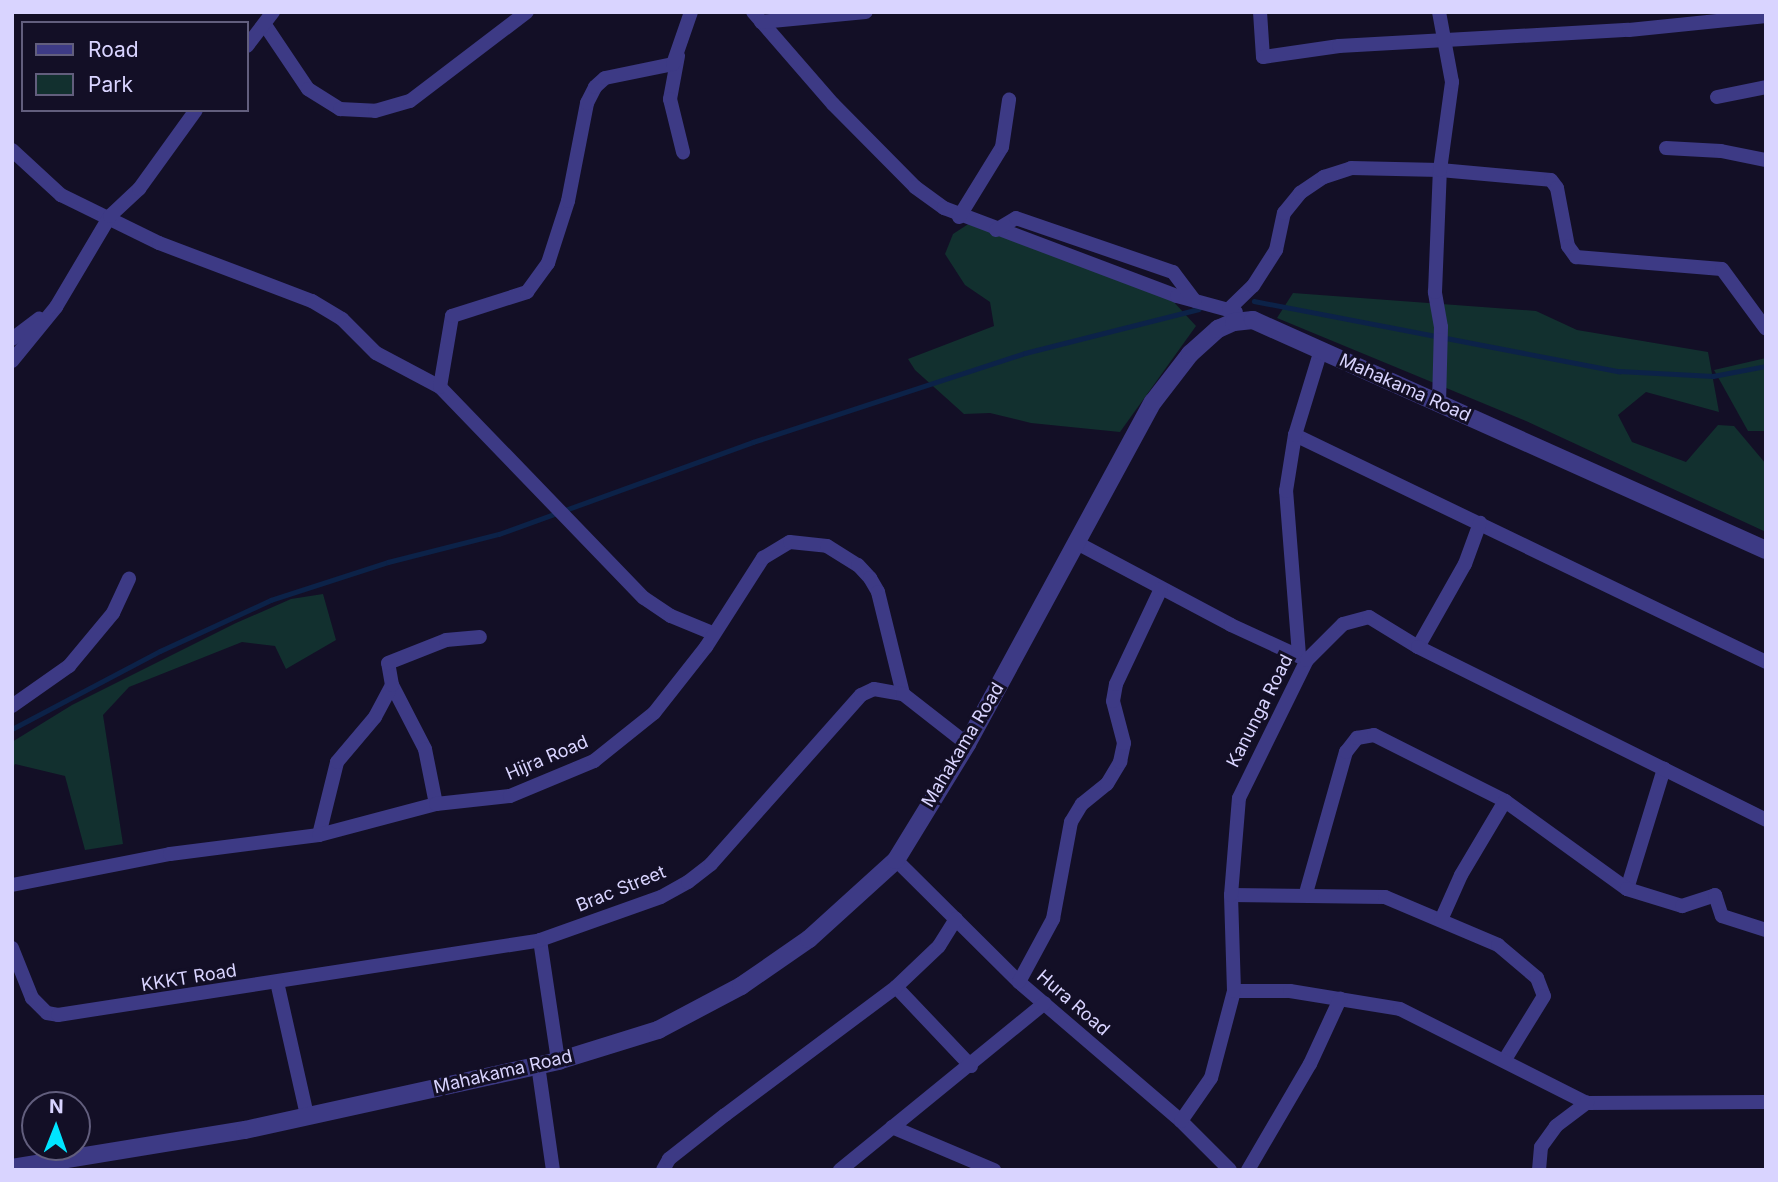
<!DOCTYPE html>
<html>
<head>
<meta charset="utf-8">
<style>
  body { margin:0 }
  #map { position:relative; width:1778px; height:1182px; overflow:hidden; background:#130f26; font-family:Inter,sans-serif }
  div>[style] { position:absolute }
  .green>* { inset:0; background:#12302f }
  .stream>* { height:4.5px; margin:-2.25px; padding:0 2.25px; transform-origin:2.25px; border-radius:2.25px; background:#0c2248 }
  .minor>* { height:14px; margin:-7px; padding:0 7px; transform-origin:7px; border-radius:7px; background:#3d3a85 }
  .tertiary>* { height:18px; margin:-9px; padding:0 9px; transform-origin:9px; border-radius:9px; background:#3d3a85 }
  span { translate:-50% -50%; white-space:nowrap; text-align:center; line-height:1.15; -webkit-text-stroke:6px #130f26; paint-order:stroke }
  .street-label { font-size:18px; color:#d9d4ff }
  .frame { position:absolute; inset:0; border:14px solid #d9d4ff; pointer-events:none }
  .legend { position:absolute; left:21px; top:21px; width:228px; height:91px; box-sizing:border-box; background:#130f26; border:2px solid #625e7d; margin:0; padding:9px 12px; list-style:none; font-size:21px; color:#d9d4ff }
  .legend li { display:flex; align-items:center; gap:14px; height:35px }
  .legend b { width:35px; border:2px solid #625e7d }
  .north { position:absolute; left:21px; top:1091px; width:70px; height:70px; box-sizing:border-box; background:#130f26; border:2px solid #625e7d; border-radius:50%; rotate:1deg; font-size:19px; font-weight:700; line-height:28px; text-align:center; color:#d9d4ff }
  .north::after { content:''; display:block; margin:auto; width:24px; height:32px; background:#00e5ff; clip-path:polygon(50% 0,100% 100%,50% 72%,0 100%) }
</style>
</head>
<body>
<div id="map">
  <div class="green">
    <div style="clip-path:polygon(973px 221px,1159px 286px,1196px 326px,1120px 432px,1031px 423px,990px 413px,964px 414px,915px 370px,908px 359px,994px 326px,990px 302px,965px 285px,945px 254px,953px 234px)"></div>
    <div style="clip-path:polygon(1293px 293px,1536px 311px,1577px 330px,1708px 352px,1719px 412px,1646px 392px,1618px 415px,1632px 442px,1686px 462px,1718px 425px,1734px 426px,1766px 464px,1766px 532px,1526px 421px,1277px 318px)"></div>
    <div style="clip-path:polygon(1766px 358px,1766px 431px,1748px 431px,1714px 370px)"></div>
    <div style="clip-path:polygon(323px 594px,336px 640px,286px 669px,275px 646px,242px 642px,129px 687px,103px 715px,123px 844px,85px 850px,65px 776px,15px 764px,12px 770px,12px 742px,72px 705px,236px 623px,291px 599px)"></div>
  </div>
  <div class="stream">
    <div style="left:1254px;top:301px;width:372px;rotate:10.9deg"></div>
    <div style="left:1619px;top:371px;width:94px;rotate:3deg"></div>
    <div style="left:1713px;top:376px;width:54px;rotate:-10.7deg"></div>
    <div style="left:12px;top:729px;width:167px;rotate:-27.8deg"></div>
    <div style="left:160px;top:651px;width:122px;rotate:-24.7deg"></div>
    <div style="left:271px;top:600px;width:123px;rotate:-18deg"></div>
    <div style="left:388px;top:562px;width:114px;rotate:-14.2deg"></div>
    <div style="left:499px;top:534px;width:270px;rotate:-19.9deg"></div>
    <div style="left:753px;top:442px;width:286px;rotate:-18.1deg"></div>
    <div style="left:1025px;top:353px;width:179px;rotate:-14.2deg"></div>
  </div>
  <div class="minor">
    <div style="left:753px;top:12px;width:122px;rotate:49deg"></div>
    <div style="left:833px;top:104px;width:117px;rotate:45.3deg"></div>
    <div style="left:915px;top:187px;width:36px;rotate:36deg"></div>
    <div style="left:944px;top:208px;width:249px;rotate:20.7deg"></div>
    <div style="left:1177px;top:296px;width:61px;rotate:15.2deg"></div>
    <div style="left:1260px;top:12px;width:45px;rotate:86.2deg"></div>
    <div style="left:1263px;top:57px;width:77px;rotate:-8.2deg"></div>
    <div style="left:1339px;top:46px;width:290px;rotate:-3.2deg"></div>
    <div style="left:1629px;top:30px;width:138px;rotate:-5.8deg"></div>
    <div style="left:761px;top:22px;width:105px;rotate:-5.4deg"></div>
    <div style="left:265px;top:25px;width:77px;rotate:56.1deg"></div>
    <div style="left:308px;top:89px;width:38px;rotate:32deg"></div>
    <div style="left:340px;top:109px;width:35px;rotate:3deg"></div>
    <div style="left:375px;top:111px;width:36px;rotate:-16deg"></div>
    <div style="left:410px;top:101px;width:147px;rotate:-37.3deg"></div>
    <div style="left:247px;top:46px;width:43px;rotate:-52.6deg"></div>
    <div style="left:678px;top:56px;width:44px;rotate:100.5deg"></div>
    <div style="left:670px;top:99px;width:55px;rotate:76.2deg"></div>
    <div style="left:1717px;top:97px;width:50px;rotate:-11.5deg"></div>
    <div style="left:1666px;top:148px;width:55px;rotate:3.1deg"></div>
    <div style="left:1721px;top:151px;width:46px;rotate:11.3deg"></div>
    <div style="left:12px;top:150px;width:67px;rotate:42.6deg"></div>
    <div style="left:61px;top:195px;width:109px;rotate:26.1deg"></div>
    <div style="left:159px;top:243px;width:164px;rotate:20.8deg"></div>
    <div style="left:312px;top:301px;width:35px;rotate:31deg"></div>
    <div style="left:342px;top:319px;width:48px;rotate:45deg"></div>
    <div style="left:376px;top:353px;width:72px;rotate:28deg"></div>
    <div style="left:440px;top:387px;width:293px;rotate:46deg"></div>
    <div style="left:644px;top:598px;width:32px;rotate:34deg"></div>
    <div style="left:671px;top:616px;width:44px;rotate:22.5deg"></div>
    <div style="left:959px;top:217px;width:82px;rotate:-58.4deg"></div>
    <div style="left:1002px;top:147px;width:48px;rotate:-81.5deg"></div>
    <div style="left:996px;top:230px;width:23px;rotate:-31deg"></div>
    <div style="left:1016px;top:218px;width:166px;rotate:19deg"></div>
    <div style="left:1173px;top:272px;width:36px;rotate:53deg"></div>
    <div style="left:1229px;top:309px;width:33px;rotate:-44deg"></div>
    <div style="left:1253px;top:286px;width:43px;rotate:-57.4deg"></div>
    <div style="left:1276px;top:250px;width:38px;rotate:-78deg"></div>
    <div style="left:1284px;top:213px;width:26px;rotate:-51deg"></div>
    <div style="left:1300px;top:193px;width:29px;rotate:-34deg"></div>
    <div style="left:1324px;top:177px;width:28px;rotate:-18deg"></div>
    <div style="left:1351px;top:168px;width:89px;rotate:1.3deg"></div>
    <div style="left:1440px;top:170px;width:111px;rotate:5.1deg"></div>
    <div style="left:1551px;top:180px;width:10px;rotate:53deg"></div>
    <div style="left:1557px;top:188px;width:59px;rotate:79.3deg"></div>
    <div style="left:1568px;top:246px;width:14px;rotate:54deg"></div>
    <div style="left:1576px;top:257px;width:146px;rotate:4.7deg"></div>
    <div style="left:1722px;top:269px;width:74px;rotate:53.7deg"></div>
    <div style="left:12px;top:339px;width:34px;rotate:-37deg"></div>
    <div style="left:12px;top:361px;width:70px;rotate:-50.8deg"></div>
    <div style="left:56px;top:307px;width:106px;rotate:-59.3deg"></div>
    <div style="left:110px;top:216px;width:40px;rotate:-43deg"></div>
    <div style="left:139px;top:189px;width:97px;rotate:-54.2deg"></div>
    <div style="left:440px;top:387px;width:72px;rotate:-80.4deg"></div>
    <div style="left:452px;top:316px;width:79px;rotate:-17.7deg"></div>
    <div style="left:527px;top:292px;width:36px;rotate:-54deg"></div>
    <div style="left:548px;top:263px;width:65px;rotate:-72.1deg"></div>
    <div style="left:568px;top:201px;width:100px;rotate:-79deg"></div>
    <div style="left:587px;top:103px;width:18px;rotate:-63deg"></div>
    <div style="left:595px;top:87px;width:13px;rotate:-42deg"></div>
    <div style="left:605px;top:78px;width:69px;rotate:-11.6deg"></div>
    <div style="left:673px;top:64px;width:55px;rotate:-70.9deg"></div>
    <div style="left:1439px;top:403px;width:76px;rotate:-88.5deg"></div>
    <div style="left:1441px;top:327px;width:36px;rotate:-100deg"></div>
    <div style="left:1435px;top:292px;width:122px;rotate:-87.7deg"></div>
    <div style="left:1440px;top:170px;width:89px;rotate:-82.2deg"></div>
    <div style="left:1452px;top:82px;width:71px;rotate:-100.5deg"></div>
    <div style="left:1295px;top:435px;width:523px;rotate:25.73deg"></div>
    <div style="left:1077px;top:543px;width:174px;rotate:28deg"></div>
    <div style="left:1231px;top:625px;width:81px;rotate:24.7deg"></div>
    <div style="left:1418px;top:647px;width:95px;rotate:-60.5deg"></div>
    <div style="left:1465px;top:564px;width:44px;rotate:-69.9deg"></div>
    <div style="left:1299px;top:655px;width:165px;rotate:-94.5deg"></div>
    <div style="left:1286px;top:491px;width:57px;rotate:-80.9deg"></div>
    <div style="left:1295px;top:435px;width:89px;rotate:-73deg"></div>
    <div style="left:392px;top:685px;width:72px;rotate:62.7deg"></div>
    <div style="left:425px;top:749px;width:56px;rotate:78.7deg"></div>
    <div style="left:12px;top:706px;width:70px;rotate:-35.1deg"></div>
    <div style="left:69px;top:666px;width:69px;rotate:-50.3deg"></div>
    <div style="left:113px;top:613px;width:38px;rotate:-65deg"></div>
    <div style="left:319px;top:835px;width:75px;rotate:-76.1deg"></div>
    <div style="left:337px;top:762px;width:59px;rotate:-49.8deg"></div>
    <div style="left:375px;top:717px;width:36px;rotate:-62deg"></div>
    <div style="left:392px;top:685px;width:22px;rotate:-100deg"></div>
    <div style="left:388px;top:663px;width:62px;rotate:-21.6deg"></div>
    <div style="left:446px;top:640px;width:34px;rotate:-5deg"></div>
    <div style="left:896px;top:860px;width:173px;rotate:44.8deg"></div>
    <div style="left:1019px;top:982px;width:213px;rotate:40.6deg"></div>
    <div style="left:1181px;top:1121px;width:69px;rotate:45deg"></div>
    <div style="left:12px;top:885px;width:161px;rotate:-11.1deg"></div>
    <div style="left:170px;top:854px;width:150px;rotate:-7.3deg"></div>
    <div style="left:319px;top:835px;width:121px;rotate:-14.8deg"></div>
    <div style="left:436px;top:804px;width:74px;rotate:-6.2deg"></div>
    <div style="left:510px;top:796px;width:91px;rotate:-22.6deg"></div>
    <div style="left:594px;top:761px;width:77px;rotate:-38.7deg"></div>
    <div style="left:654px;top:713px;width:84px;rotate:-51.8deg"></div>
    <div style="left:706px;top:647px;width:106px;rotate:-57.4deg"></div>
    <div style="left:763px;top:558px;width:31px;rotate:-31deg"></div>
    <div style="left:790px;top:542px;width:37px;rotate:6deg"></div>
    <div style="left:827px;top:546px;width:36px;rotate:32deg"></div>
    <div style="left:858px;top:565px;width:18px;rotate:47deg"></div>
    <div style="left:870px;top:578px;width:16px;rotate:60deg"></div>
    <div style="left:878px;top:592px;width:105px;rotate:76.2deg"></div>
    <div style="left:1627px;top:889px;width:126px;rotate:-72.9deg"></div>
    <div style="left:1306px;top:893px;width:147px;rotate:-74.2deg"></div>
    <div style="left:1346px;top:752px;width:18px;rotate:-52deg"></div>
    <div style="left:1357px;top:738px;width:17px;rotate:-10deg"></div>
    <div style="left:1374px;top:735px;width:147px;rotate:26.7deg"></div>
    <div style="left:1505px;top:801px;width:150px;rotate:35.8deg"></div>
    <div style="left:1627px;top:889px;width:58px;rotate:17.2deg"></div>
    <div style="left:1682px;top:906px;width:35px;rotate:-18deg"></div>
    <div style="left:1715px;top:895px;width:22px;rotate:72deg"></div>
    <div style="left:1722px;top:916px;width:46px;rotate:17.7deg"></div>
    <div style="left:1231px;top:895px;width:154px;rotate:0.7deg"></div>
    <div style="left:1385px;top:897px;width:123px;rotate:23deg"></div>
    <div style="left:1498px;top:945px;width:51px;rotate:40.2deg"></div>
    <div style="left:1537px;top:978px;width:19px;rotate:69deg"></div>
    <div style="left:1544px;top:996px;width:76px;rotate:121.6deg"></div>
    <div style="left:1441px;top:920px;width:49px;rotate:-66deg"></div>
    <div style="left:1461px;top:875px;width:86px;rotate:-59.3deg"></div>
    <div style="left:540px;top:940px;width:122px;rotate:81.5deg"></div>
    <div style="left:12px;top:948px;width:54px;rotate:68.2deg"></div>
    <div style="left:32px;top:998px;width:21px;rotate:45deg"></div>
    <div style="left:47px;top:1013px;width:11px;rotate:10deg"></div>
    <div style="left:58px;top:1015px;width:488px;rotate:-8.8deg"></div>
    <div style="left:540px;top:940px;width:128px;rotate:-19.6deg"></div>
    <div style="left:661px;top:897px;width:31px;rotate:-29deg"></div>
    <div style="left:688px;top:882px;width:29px;rotate:-38deg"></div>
    <div style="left:711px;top:864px;width:226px;rotate:-48.4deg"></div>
    <div style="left:861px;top:695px;width:14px;rotate:-25deg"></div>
    <div style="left:874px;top:689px;width:29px;rotate:10deg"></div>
    <div style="left:903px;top:694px;width:81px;rotate:38deg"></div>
    <div style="left:277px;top:982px;width:136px;rotate:77.3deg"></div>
    <div style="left:1019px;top:982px;width:72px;rotate:-61.6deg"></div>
    <div style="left:1053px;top:919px;width:99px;rotate:-79.5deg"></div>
    <div style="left:1071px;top:822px;width:21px;rotate:-59deg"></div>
    <div style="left:1082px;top:804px;width:32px;rotate:-39deg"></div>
    <div style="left:1107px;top:784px;width:26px;rotate:-59deg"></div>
    <div style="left:1120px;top:762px;width:19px;rotate:-78deg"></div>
    <div style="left:1124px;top:743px;width:43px;rotate:-104.7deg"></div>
    <div style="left:1113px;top:701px;width:17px;rotate:-80deg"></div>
    <div style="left:1116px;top:684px;width:105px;rotate:-64.7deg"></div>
    <div style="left:896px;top:987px;width:109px;rotate:46.5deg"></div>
    <div style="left:1234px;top:991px;width:56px"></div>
    <div style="left:1290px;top:991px;width:111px;rotate:9.3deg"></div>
    <div style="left:1400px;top:1009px;width:209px;rotate:26.7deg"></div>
    <div style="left:1587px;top:1103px;width:179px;rotate:-0.3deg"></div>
    <div style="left:538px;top:1065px;width:106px;rotate:81.9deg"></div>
    <div style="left:1181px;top:1121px;width:52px;rotate:-55.1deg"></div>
    <div style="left:1211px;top:1078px;width:90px;rotate:-75.2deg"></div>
    <div style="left:1234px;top:991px;width:96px;rotate:-91.8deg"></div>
    <div style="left:1231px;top:895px;width:97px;rotate:-85.3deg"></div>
    <div style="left:1239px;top:798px;width:154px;rotate:-63.8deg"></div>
    <div style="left:1307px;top:660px;width:51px;rotate:-45deg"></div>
    <div style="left:1343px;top:624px;width:27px;rotate:-15deg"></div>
    <div style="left:1369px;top:617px;width:57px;rotate:31.5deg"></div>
    <div style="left:1418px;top:647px;width:389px;rotate:26.4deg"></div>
    <div style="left:892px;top:1127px;width:111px;rotate:22.9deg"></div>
    <div style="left:663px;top:1170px;width:13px;rotate:-61deg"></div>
    <div style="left:669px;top:1159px;width:71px;rotate:-38.2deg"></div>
    <div style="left:725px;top:1115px;width:214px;rotate:-36.8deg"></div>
    <div style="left:896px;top:987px;width:59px;rotate:-43.6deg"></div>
    <div style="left:939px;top:946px;width:32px;rotate:-58deg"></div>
    <div style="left:840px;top:1170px;width:264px;rotate:-39.2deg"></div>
    <div style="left:1248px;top:1170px;width:123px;rotate:-59.7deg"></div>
    <div style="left:1310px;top:1064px;width:72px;rotate:-65.2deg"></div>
    <div style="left:1539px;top:1170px;width:23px;rotate:-85deg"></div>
    <div style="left:1541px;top:1147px;width:26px;rotate:-54deg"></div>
    <div style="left:1556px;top:1126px;width:39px;rotate:-37deg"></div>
  </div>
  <div class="tertiary">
    <div style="left:12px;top:1168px;width:236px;rotate:-9.3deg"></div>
    <div style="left:245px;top:1130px;width:321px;rotate:-12.4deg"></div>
    <div style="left:558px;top:1061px;width:105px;rotate:-17.2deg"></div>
    <div style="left:658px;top:1030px;width:94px;rotate:-27.9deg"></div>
    <div style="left:741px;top:986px;width:83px;rotate:-34.7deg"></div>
    <div style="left:809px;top:939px;width:118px;rotate:-42.2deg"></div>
    <div style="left:896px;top:860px;width:136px;rotate:-58.5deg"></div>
    <div style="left:967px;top:744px;width:389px;rotate:-61.5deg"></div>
    <div style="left:1153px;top:402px;width:61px;rotate:-52.4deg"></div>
    <div style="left:1190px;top:354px;width:38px;rotate:-42deg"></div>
    <div style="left:1218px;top:329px;width:17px;rotate:-24deg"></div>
    <div style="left:1234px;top:322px;width:19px;rotate:-6deg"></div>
    <div style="left:1253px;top:320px;width:562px;rotate:24.15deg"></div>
  </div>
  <div class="street-label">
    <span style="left:1405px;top:388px;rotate:24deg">Mahakama Road</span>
    <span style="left:1260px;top:711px;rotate:-63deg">Kanunga Road</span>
    <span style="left:963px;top:745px;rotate:-59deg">Mahakama Road</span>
    <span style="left:547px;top:758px;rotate:-23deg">Hijra Road</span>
    <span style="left:621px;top:889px;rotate:-22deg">Brac Street</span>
    <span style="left:189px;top:978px;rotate:-9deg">KKKT Road</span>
    <span style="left:1073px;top:1003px;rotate:41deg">Hura Road</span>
    <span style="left:503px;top:1072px;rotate:-13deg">Mahakama Road</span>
  </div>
  <div class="frame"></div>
  <ul class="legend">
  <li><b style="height:9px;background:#3d3a85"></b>Road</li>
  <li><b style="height:19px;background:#12302f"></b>Park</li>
  </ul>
  <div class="north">N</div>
</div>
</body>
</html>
